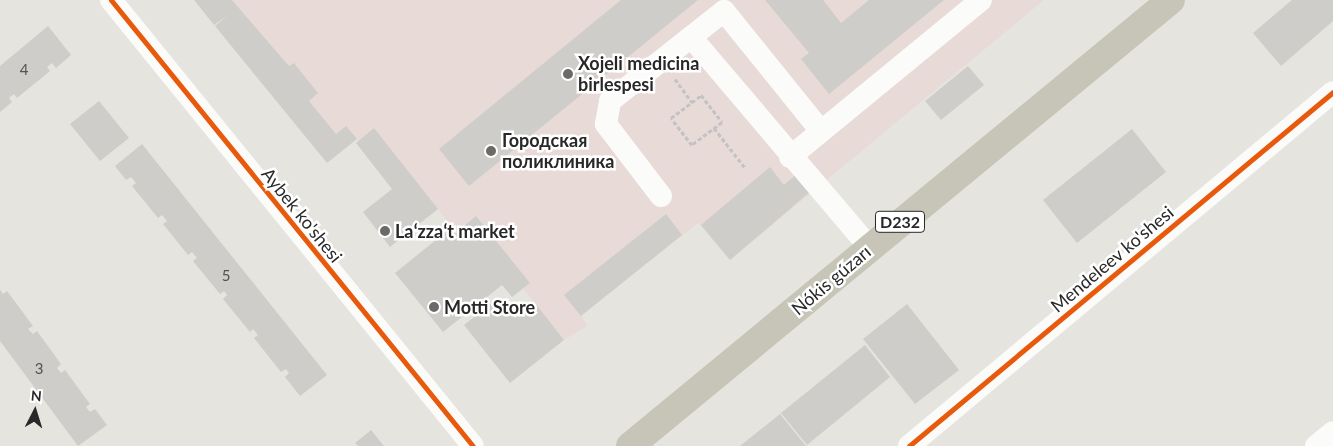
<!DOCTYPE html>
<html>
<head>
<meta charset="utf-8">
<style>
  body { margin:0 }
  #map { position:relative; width:1333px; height:446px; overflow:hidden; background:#e6e4de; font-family:Lato,sans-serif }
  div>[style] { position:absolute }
  .medical>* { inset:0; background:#e8dad6 }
  .building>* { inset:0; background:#cfcdc9 }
  .path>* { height:3px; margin-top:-1.5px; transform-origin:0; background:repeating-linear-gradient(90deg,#c4c3c3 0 4px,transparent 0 6.5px) }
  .minor>* { height:22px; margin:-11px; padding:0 11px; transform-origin:11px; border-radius:11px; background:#fbfbfa }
  .major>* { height:28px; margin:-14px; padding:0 14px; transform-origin:14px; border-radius:14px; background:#c7c5b8 }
  .cycleway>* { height:5px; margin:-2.5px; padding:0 2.5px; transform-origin:2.5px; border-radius:2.5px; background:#e8590c }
  .dots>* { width:14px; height:14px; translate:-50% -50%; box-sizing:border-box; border:2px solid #fff; border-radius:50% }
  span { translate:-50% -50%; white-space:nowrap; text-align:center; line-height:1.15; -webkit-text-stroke:5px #fff; paint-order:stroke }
  .number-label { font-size:15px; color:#525251 }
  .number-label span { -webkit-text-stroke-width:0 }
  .shield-label span { padding:1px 4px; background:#fff; border:1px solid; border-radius:4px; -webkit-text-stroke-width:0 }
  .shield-label { font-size:16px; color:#282828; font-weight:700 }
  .poi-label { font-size:18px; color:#282828; font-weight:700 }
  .left { translate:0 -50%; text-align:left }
  .street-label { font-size:18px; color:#282828 }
  .north { position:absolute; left:10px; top:386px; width:50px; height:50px; -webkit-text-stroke:4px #fff; paint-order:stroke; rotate:5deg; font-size:14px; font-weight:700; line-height:20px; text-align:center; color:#282828 }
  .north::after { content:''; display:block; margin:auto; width:18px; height:22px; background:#282828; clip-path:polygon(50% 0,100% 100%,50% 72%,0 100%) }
</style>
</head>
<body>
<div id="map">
  <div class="medical">
    <div style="clip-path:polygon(232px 0,1044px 0,730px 260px,698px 223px,581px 315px,587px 326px,564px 340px,523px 288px,530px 283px,476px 217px,456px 233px,438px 209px,358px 141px,346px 127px,336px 134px,309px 101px,318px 93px,294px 63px,289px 66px)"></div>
  </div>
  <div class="building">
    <div style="clip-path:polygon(194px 0,232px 0,289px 66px,294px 63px,318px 93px,309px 101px,336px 134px,346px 126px,357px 139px,327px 163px,215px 26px,227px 16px,214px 25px)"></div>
    <div style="clip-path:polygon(621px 0,698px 0,469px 186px,439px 149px)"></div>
    <div style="clip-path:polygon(765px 0,823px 0,841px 23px,869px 0,944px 0,829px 94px,801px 59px,809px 53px)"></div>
    <div style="clip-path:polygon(1292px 0,1333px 0,1333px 21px,1281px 66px,1253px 33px)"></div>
    <div style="clip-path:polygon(48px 26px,71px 55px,56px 68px,52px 63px,47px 67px,50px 71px,17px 98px,14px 94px,9px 98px,12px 102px,0 112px,0 66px)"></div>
    <div style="clip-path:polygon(968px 66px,984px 85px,941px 120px,925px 101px)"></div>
    <div style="clip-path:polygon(99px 101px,129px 138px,100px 161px,70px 124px)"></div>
    <div style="clip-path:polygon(374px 128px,438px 209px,390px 247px,363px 212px,392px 189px,356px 143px)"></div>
    <div style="clip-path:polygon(1132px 129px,1166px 172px,1077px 243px,1043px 200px)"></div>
    <div style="clip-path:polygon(142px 144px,327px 375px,300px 396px,285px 377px,289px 373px,286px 369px,281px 372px,254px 338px,258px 335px,253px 329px,250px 332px,223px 299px,227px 295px,224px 291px,220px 294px,193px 261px,197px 258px,192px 252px,188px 255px,163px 224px,167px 221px,162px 215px,158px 218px,132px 186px,136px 183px,131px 177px,126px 180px,115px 166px)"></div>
    <div style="clip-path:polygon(770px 167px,784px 185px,798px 173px,812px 190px,730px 260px,701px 225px)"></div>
    <div style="clip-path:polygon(666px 214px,682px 235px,581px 316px,564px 295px)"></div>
    <div style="clip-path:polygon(476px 216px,530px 283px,512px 297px,502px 285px,443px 332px,395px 273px,447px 231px,451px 237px)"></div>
    <div style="clip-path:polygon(0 290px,3px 294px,7px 291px,33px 326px,28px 329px,33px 334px,37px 331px,61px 364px,57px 368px,61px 373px,65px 370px,90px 404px,86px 407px,90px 412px,95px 409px,107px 425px,78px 446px,0 341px)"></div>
    <div style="clip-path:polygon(498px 298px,515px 318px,535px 303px,564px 340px,510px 383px,464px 325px)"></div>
    <div style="clip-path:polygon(907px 304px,959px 370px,915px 404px,863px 339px)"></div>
    <div style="clip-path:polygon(865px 345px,890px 377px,807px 445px,781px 413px)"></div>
    <div style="clip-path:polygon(780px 414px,806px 446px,740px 446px)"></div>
    <div style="clip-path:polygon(371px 430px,384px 446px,358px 446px,355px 443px)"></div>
  </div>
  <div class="path">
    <div style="left:675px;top:79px;width:29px;rotate:54deg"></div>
    <div style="left:701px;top:95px;width:34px;rotate:52deg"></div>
    <div style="left:722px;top:122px;width:38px;rotate:143deg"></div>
    <div style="left:692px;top:145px;width:34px;rotate:-128deg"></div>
    <div style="left:671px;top:118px;width:38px;rotate:-37deg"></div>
    <div style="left:714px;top:128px;width:52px;rotate:52deg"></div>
  </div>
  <div class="minor">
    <div style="left:111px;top:0;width:574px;rotate:50.94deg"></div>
    <div style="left:691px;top:37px;width:275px;rotate:49.7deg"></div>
    <div style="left:790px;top:157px;width:247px;rotate:-39.4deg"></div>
    <div style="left:661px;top:196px;width:91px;rotate:-127.4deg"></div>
    <div style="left:606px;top:124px;width:23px;rotate:-80deg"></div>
    <div style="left:610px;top:101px;width:145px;rotate:-38.3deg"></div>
    <div style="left:724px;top:11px;width:154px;rotate:51.1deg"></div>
    <div style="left:909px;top:446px;width:552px;rotate:-39.86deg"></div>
    <div style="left:1316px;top:446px;width:22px;rotate:-39deg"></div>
  </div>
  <div class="major">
    <div style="left:630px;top:446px;width:701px;rotate:-39.5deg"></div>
  </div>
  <div class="cycleway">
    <div style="left:111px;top:0;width:574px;rotate:50.94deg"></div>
    <div style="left:909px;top:446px;width:552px;rotate:-39.86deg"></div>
  </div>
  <div class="dots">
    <div style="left:568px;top:74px;background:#6a6a68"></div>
    <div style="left:491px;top:151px;background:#6a6a68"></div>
    <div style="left:385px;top:231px;background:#6a6a68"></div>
    <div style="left:434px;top:307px;background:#6a6a68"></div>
  </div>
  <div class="number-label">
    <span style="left:24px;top:70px">4</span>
    <span style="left:226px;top:276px">5</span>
    <span style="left:39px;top:369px">3</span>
  </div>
  <div class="shield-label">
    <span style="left:900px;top:222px">D232</span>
  </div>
  <div class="poi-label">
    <span class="left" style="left:578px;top:74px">Xojeli medicina<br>birlespesi</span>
    <span class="left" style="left:502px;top:151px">Городская<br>поликлиника</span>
    <span class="left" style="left:395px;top:231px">Laʻzzaʻt market</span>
    <span class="left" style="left:444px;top:307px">Motti Store</span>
  </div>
  <div class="street-label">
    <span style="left:302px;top:215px;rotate:51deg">Aybek ko'shesi</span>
    <span style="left:1112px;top:259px;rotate:-40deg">Mendeleev ko'shesi</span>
    <span style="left:831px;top:280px;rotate:-40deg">Nókis gúzarı</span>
  </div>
  <div class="north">N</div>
</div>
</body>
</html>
